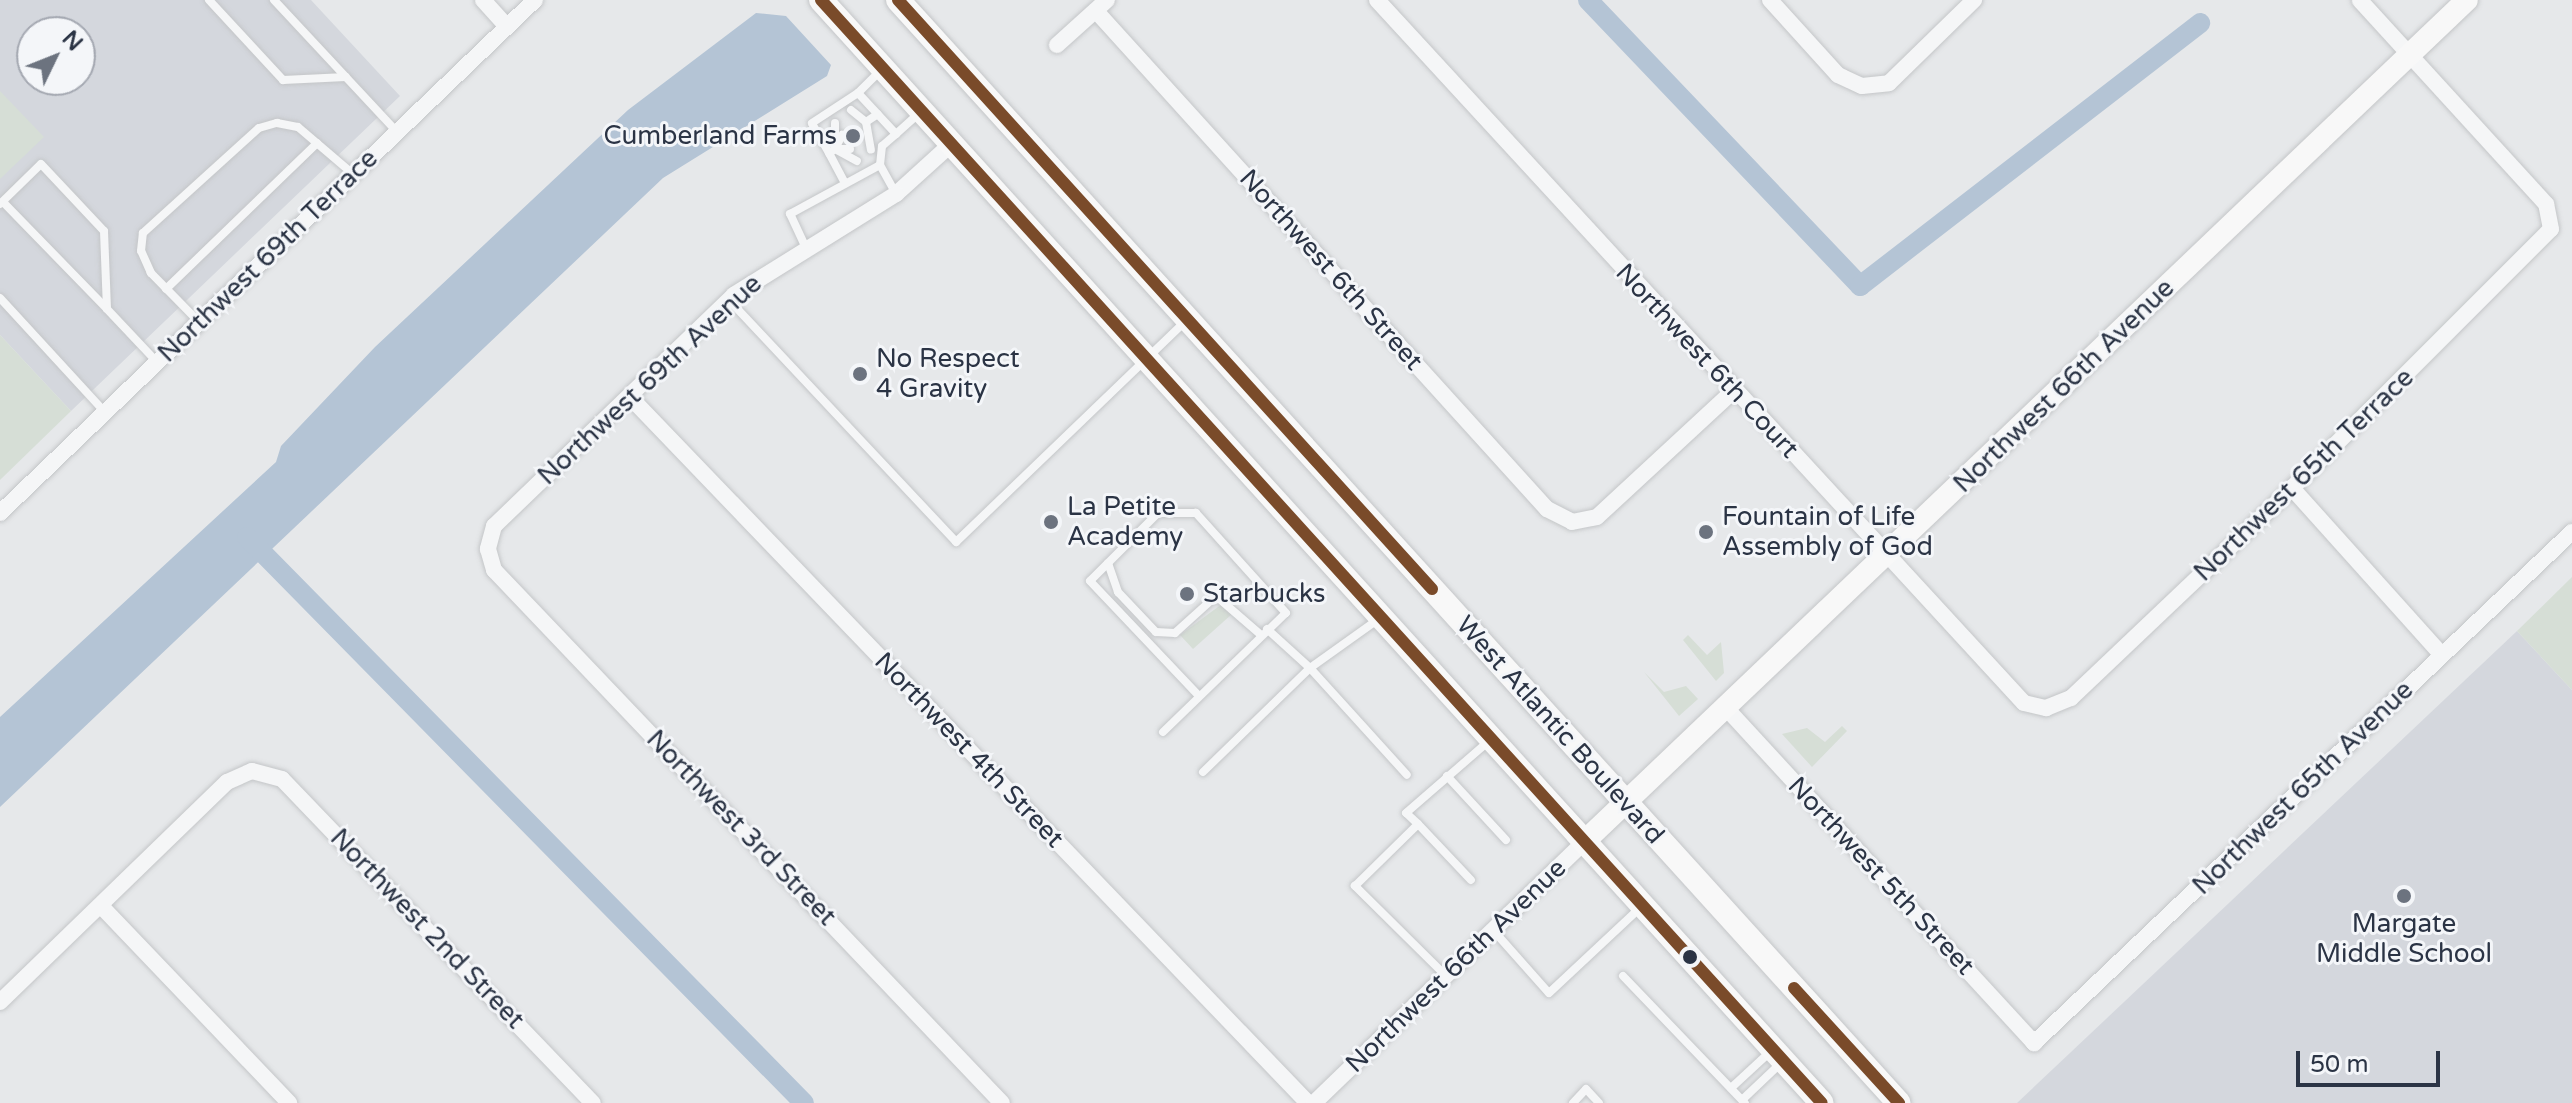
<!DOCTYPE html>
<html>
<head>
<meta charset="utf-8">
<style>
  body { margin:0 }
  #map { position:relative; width:2572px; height:1103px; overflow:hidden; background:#e6e8ea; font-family:"Varela Round",sans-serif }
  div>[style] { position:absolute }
  .built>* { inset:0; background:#d4d7dd }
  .green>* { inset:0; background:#d6ded6 }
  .water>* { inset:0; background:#b4c4d5 }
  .canal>* { height:20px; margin:-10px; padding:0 10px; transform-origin:10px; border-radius:10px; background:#b4c4d5 }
  .roads { filter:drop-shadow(0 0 2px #c4c6c8) drop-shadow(0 0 2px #c4c6c8) }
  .lane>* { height:8px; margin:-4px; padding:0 4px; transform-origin:4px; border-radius:4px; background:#f5f6f7 }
  .street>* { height:16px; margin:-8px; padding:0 8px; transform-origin:8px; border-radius:8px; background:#f5f6f7 }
  .secondary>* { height:22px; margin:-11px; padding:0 11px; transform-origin:11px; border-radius:11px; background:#f8f8f8 }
  .primary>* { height:24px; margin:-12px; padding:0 12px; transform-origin:12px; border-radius:12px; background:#f8f8f8 }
  .bus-1>* { height:12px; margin:-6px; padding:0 6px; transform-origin:6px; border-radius:6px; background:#7a4b2a }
  .dots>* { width:22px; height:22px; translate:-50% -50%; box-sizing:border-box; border:4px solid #f4f6f9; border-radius:50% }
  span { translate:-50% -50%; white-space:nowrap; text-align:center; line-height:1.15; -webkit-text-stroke:6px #f4f6f9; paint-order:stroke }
  .poi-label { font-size:26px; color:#2b3445 }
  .right { translate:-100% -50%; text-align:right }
  .left { translate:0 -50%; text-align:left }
  .street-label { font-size:26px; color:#2b3445 }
  .north { position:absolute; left:16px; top:16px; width:80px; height:80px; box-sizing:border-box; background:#f4f6f9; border:2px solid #a4a8b1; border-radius:50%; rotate:47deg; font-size:22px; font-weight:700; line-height:32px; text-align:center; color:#2b3445 }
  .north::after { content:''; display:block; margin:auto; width:28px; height:36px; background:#6c737f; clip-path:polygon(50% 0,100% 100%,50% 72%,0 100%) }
  .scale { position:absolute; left:2296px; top:1051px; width:144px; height:36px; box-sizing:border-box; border:4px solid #2b3445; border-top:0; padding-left:10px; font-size:24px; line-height:28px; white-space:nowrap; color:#2b3445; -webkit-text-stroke:6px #f4f6f9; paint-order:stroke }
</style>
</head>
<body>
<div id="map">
  <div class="built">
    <div style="clip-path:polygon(evenodd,0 0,311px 0,400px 96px,71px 411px,0 335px,0 0,32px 32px,80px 32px,80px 80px,32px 80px,32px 32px)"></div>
    <div style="clip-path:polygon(2517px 631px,2572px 690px,2572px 1103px,2017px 1103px)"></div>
  </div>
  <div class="green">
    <div style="clip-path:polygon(0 91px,44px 137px,0 179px)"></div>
    <div style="clip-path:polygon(0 335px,71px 411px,0 480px)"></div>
    <div style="clip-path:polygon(2572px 577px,2572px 690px,2517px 631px)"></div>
    <div style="clip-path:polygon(1222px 604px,1232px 614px,1193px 649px,1180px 635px)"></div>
    <div style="clip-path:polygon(1688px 635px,1707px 655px,1721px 642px,1724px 673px,1716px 681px,1683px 640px)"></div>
    <div style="clip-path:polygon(1644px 672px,1664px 692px,1686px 686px,1698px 699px,1679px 716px)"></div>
    <div style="clip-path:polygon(1842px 726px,1847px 731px,1812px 767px,1782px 734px,1807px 728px,1825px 742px)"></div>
  </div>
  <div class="water">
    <div style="clip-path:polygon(756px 13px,786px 16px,831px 65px,827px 76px,663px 178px,0 807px,0 717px,276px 462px,281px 446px,375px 347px,628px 110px)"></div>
  </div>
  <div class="canal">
    <div style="left:1588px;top:0;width:395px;rotate:46.4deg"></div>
    <div style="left:1860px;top:286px;width:430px;rotate:-37.7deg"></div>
    <div style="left:247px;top:537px;width:794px;rotate:45.46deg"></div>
  </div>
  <div class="roads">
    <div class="lane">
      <div style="left:209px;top:0;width:109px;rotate:47.2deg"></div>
      <div style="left:283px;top:80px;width:63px;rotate:-2.7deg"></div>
      <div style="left:274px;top:0;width:180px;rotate:47deg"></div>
      <div style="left:880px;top:71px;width:31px;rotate:135deg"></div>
      <div style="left:858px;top:93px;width:56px;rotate:47.2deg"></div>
      <div style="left:896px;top:134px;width:31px;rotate:-42deg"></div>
      <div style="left:851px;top:110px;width:19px;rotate:39deg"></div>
      <div style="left:866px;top:122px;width:14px;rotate:-34deg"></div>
      <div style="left:866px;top:122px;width:28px;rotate:80deg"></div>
      <div style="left:835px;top:123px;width:26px;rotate:90deg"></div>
      <div style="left:835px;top:149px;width:16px;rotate:-63deg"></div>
      <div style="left:896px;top:134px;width:18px;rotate:139deg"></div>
      <div style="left:882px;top:146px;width:19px;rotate:96deg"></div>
      <div style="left:880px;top:165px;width:33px;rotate:61deg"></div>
      <div style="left:835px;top:149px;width:7px;rotate:146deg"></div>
      <div style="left:829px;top:153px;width:34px;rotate:62deg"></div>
      <div style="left:850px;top:149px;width:15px;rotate:180deg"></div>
      <div style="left:835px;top:149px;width:25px;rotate:29deg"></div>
      <div style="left:829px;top:153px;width:34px;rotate:-120deg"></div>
      <div style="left:812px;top:123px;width:55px;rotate:-33.1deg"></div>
      <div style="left:3px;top:202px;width:149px;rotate:45.8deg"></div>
      <div style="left:0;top:204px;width:57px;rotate:-44.3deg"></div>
      <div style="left:41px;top:164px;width:92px;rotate:46.8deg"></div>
      <div style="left:104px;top:231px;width:78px;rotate:87.8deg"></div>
      <div style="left:107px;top:309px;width:73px;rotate:46.7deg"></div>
      <div style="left:806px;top:248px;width:38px;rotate:-115deg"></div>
      <div style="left:790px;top:214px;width:102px;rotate:-28.6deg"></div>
      <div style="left:166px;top:289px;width:210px;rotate:-44deg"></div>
      <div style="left:0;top:298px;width:155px;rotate:47.4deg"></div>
      <div style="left:729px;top:300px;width:332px;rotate:46.8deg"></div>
      <div style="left:956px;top:542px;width:320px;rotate:-43.9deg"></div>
      <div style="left:199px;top:322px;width:69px;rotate:-134.4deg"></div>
      <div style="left:151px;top:273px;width:24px;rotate:-114deg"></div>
      <div style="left:141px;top:251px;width:18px;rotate:-84deg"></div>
      <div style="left:143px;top:233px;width:156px;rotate:-42.2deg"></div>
      <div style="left:259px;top:128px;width:19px;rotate:-16deg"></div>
      <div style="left:277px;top:123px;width:21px;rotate:11deg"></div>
      <div style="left:298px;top:127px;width:72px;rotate:40.5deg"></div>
      <div style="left:1108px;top:563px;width:31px;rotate:71deg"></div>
      <div style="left:1118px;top:592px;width:55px;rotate:46.5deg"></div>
      <div style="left:1156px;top:632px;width:19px;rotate:3deg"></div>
      <div style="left:1175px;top:633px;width:55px;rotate:-42.1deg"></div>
      <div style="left:1216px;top:596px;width:60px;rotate:40.9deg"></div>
      <div style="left:1267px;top:629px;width:58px;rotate:42.2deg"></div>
      <div style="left:1310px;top:668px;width:86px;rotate:-35.5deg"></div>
      <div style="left:1163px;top:732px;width:171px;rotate:-44.1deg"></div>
      <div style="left:1286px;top:613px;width:135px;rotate:-132deg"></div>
      <div style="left:1196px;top:513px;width:38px;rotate:180deg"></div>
      <div style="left:1158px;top:513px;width:96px;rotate:135deg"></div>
      <div style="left:1090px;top:581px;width:157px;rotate:46.5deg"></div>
      <div style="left:1203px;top:772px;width:149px;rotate:-44.2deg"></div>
      <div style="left:1310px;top:668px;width:144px;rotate:47.8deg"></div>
      <div style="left:1447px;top:776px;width:87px;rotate:47.3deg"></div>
      <div style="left:1418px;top:824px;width:16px;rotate:-137deg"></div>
      <div style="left:1406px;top:813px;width:111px;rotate:-41deg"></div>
      <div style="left:1493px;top:930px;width:84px;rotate:48.4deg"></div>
      <div style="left:1549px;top:993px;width:127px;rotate:-43.1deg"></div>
      <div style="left:1445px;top:975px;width:127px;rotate:-135.3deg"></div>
      <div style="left:1355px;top:886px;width:88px;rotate:-44.5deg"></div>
      <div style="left:1418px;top:824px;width:77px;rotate:46.6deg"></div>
      <div style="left:1623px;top:976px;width:176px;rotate:46.2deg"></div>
      <div style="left:1731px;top:1088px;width:53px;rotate:-42.7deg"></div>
      <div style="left:1742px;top:1100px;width:55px;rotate:-43.5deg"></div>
      <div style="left:1573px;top:1103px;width:19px;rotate:-47deg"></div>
      <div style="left:1586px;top:1089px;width:19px;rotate:47deg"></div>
    </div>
    <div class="street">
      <div style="left:483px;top:0;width:36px;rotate:48deg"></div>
      <div style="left:1377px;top:0;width:955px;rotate:47.38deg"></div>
      <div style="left:2024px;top:703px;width:23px;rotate:13deg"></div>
      <div style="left:2046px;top:708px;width:27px;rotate:-22deg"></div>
      <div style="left:2071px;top:698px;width:305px;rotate:-43.5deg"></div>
      <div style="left:2292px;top:488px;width:366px;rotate:-45deg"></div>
      <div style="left:2551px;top:229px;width:25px;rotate:-101deg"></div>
      <div style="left:2546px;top:204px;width:276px;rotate:-132.4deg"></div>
      <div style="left:1770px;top:0;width:101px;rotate:47.8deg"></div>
      <div style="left:1838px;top:75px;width:26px;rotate:25deg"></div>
      <div style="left:1862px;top:86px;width:27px;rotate:-6deg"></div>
      <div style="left:1889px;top:83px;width:119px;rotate:-44.3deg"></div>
      <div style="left:1096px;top:11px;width:672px;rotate:47.84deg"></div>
      <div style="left:1547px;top:509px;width:28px;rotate:27deg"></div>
      <div style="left:1572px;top:522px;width:25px;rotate:-11deg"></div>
      <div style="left:1597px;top:517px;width:185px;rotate:-42.8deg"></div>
      <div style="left:1057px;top:45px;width:67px;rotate:-42deg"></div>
      <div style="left:949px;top:146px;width:72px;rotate:137.8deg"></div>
      <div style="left:896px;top:194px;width:191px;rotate:148.1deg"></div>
      <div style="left:734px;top:295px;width:333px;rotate:136.1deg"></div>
      <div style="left:494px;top:526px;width:24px;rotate:105deg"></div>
      <div style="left:488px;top:549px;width:22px;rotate:74deg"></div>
      <div style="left:494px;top:570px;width:736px;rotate:46.38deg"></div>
      <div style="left:630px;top:397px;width:979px;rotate:46.16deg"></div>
      <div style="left:2292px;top:488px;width:224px;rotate:48.1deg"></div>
      <div style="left:0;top:513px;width:741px;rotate:-43.8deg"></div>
      <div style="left:1727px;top:709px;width:454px;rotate:47.4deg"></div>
      <div style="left:2034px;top:1043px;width:742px;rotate:-43.53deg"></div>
      <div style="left:102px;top:907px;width:271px;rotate:46.3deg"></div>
      <div style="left:0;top:1002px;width:316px;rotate:-44.1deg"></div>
      <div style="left:227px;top:782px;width:27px;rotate:-24deg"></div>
      <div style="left:252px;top:771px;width:31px;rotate:15deg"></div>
      <div style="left:282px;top:779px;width:449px;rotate:46.2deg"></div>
      <div style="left:1314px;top:1103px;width:378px;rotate:-44deg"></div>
    </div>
    <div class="secondary">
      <div style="left:1586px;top:840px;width:1217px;rotate:-43.64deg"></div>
    </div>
    <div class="primary">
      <div style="left:821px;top:0;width:1489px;rotate:47.78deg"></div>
      <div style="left:898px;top:0;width:1489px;rotate:47.78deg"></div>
    </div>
  </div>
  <div class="bus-1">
    <div style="left:821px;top:0;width:1489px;rotate:47.78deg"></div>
    <div style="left:898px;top:0;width:795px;rotate:47.8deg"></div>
    <div style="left:1794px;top:988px;width:156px;rotate:47.6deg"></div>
  </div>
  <div class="dots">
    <div style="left:853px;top:136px;background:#6c737f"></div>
    <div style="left:860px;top:374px;background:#6c737f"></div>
    <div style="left:1051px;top:522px;background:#6c737f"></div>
    <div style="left:1706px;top:532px;background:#6c737f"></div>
    <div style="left:1187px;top:594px;background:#6c737f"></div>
    <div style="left:2404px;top:896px;background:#6c737f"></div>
    <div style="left:1690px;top:957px;background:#2b3445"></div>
  </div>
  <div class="poi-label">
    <span class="right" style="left:837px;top:136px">Cumberland Farms</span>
    <span class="left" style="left:876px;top:374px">No Respect<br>4 Gravity</span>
    <span class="left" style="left:1067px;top:522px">La Petite<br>Academy</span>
    <span class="left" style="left:1722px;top:532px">Fountain of Life<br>Assembly of God</span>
    <span class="left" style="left:1203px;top:594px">Starbucks</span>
    <span style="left:2404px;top:939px">Margate<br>Middle School</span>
  </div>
  <div class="street-label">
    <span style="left:268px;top:256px;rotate:-44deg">Northwest 69th Terrace</span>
    <span style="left:1331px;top:270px;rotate:48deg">Northwest 6th Street</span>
    <span style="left:1707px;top:361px;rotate:47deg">Northwest 6th Court</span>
    <span style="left:650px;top:380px;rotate:-43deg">Northwest 69th Avenue</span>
    <span style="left:2064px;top:386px;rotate:-44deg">Northwest 66th Avenue</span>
    <span style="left:2304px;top:475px;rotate:-44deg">Northwest 65th Terrace</span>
    <span style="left:1560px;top:730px;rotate:48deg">West Atlantic Boulevard</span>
    <span style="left:969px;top:750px;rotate:46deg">Northwest 4th Street</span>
    <span style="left:2303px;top:788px;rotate:-44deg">Northwest 65th Avenue</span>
    <span style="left:741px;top:828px;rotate:46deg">Northwest 3rd Street</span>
    <span style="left:1881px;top:876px;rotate:47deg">Northwest 5th Street</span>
    <span style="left:427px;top:929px;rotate:46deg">Northwest 2nd Street</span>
    <span style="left:1456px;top:966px;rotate:-44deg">Northwest 66th Avenue</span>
  </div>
  <div class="north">N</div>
  <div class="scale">50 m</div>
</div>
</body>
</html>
